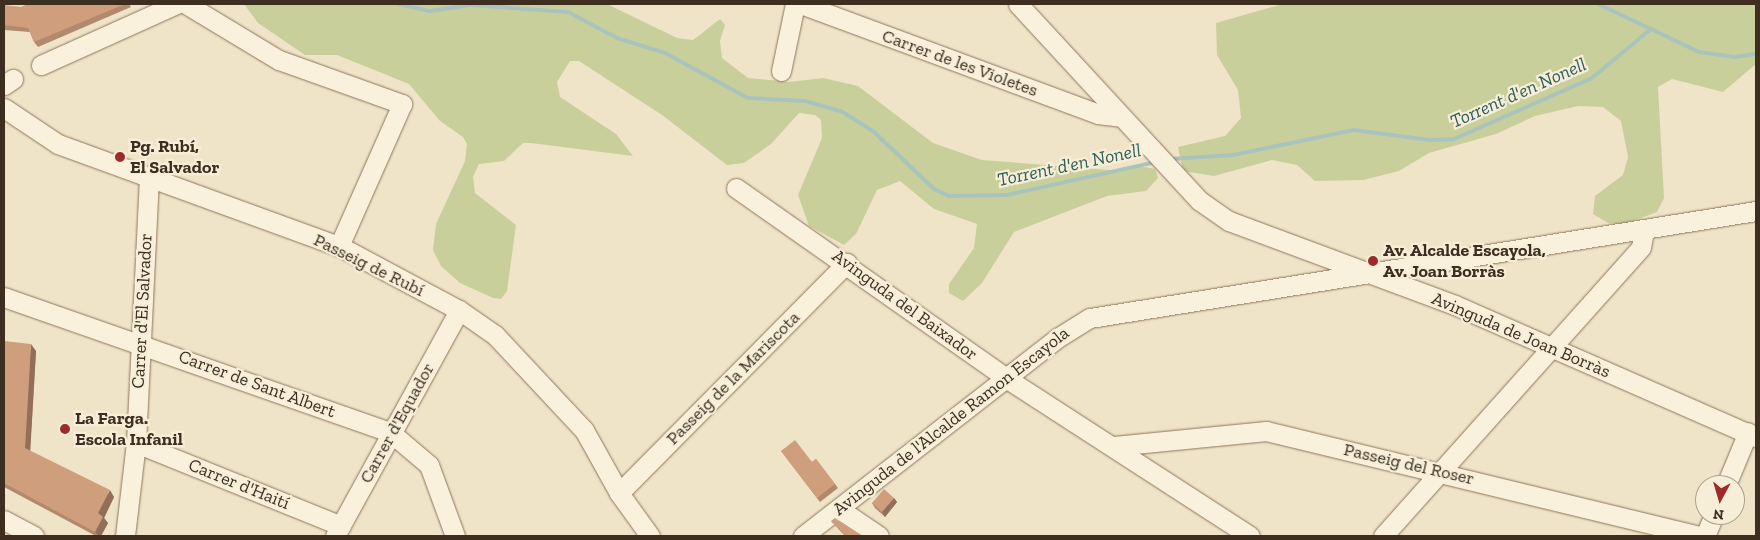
<!DOCTYPE html>
<html>
<head>
<meta charset="utf-8">
<style>
  body { margin:0 }
  #map { position:relative; width:1760px; height:540px; overflow:hidden; background:#f0e4c8; font-family:"Zilla Slab",serif }
  div>[style] { position:absolute }
  .green>* { inset:0; background:#c9cf9b }
  .stream>* { height:4px; margin:-2px; padding:0 2px; transform-origin:2px; border-radius:2px; background:#a9c4bc }
  .roads { filter:drop-shadow(0 0 1px #8d765c) drop-shadow(0 0 1px #8d765c) }
  .minor>* { height:19px; margin:-9.5px; padding:0 9.5px; transform-origin:9.5px; border-radius:9.5px; background:#faf1dc }
  .wall>* { inset:0; background:#b2896c }
  .shaded-wall>* { inset:0; background:#916f58 }
  .building>* { inset:0; background:#cf9f7d }
  .dots>* { width:14px; height:14px; translate:-50% -50%; box-sizing:border-box; border:2px solid #f7eed8; border-radius:50% }
  span { translate:-50% -50%; white-space:nowrap; text-align:center; line-height:1.15; -webkit-text-stroke:4.5px #f7eed8; paint-order:stroke }
  .street-label { font-size:18px; color:#3d2e20 }
  .poi-label { font-size:18px; color:#3d2e20; font-weight:700 }
  .left { translate:0 -50%; text-align:left }
  .water-label { font-size:19px; color:#2f5d5a; font-style:italic }
  .frame { position:absolute; inset:0; border:5px solid #3d2e20; pointer-events:none }
  .north { position:absolute; left:1695px; top:475px; width:50px; height:50px; box-sizing:border-box; background:#f7eed8; border:1px solid #ada18e; border-radius:50%; rotate:186deg; font-size:14px; font-weight:700; line-height:20px; text-align:center; color:#3d2e20 }
  .north::after { content:''; display:block; margin:auto; width:18px; height:22px; background:#9e2a2b; clip-path:polygon(50% 0,100% 100%,50% 72%,0 100%) }
</style>
</head>
<body>
<div id="map">
  <div class="green">
    <div style="clip-path:polygon(244px 4px,607px 4px,677px 38px,693px 40px,720px 19px,725px 25px,720px 41px,722px 58px,748px 78px,789px 82px,823px 78px,858px 86px,933px 143px,982px 160px,1122px 171px,1140px 166px,1155px 169px,1158px 178px,1146px 191px,1107px 196px,1014px 232px,982px 283px,963px 301px,949px 293px,949px 284px,974px 248px,977px 224px,934px 209px,900px 181px,877px 190px,856px 234px,844px 245px,809px 226px,798px 195px,822px 138px,821px 120px,815px 115px,799px 113px,771px 144px,744px 163px,727px 165px,662px 115px,579px 61px,570px 61px,557px 82px,560px 97px,616px 134px,633px 156px,531px 143px,523px 143px,504px 161px,479px 164px,473px 177px,475px 193px,516px 225px,507px 291px,501px 299px,493px 298px,460px 283px,441px 266px,433px 250px,436px 224px,465px 161px,467px 144px,463px 137px,440px 121px,409px 84px,337px 55px,305px 55px,258px 23px)"></div>
    <div style="clip-path:polygon(1282px 4px,1756px 4px,1756px 64px,1723px 92px,1672px 79px,1658px 87px,1664px 198px,1657px 212px,1625px 224px,1608px 223px,1593px 214px,1595px 196px,1623px 175px,1628px 157px,1621px 121px,1603px 107px,1578px 106px,1535px 116px,1496px 134px,1429px 153px,1399px 171px,1363px 180px,1315px 181px,1297px 165px,1272px 160px,1214px 176px,1183px 171px,1178px 147px,1225px 136px,1241px 118px,1238px 90px,1217px 55px,1216px 23px)"></div>
  </div>
  <div class="stream">
    <div style="left:399px;top:4px;width:32px;rotate:13deg"></div>
    <div style="left:430px;top:11px;width:41px;rotate:-8.3deg"></div>
    <div style="left:471px;top:5px;width:97px;rotate:4.1deg"></div>
    <div style="left:568px;top:12px;width:55px;rotate:28deg"></div>
    <div style="left:617px;top:38px;width:50px;rotate:17.4deg"></div>
    <div style="left:665px;top:53px;width:94px;rotate:28.5deg"></div>
    <div style="left:748px;top:98px;width:57px;rotate:3deg"></div>
    <div style="left:805px;top:101px;width:37px;rotate:16deg"></div>
    <div style="left:841px;top:111px;width:36px;rotate:32deg"></div>
    <div style="left:872px;top:130px;width:86px;rotate:43.6deg"></div>
    <div style="left:934px;top:189px;width:17px;rotate:25deg"></div>
    <div style="left:949px;top:196px;width:58px;rotate:-1deg"></div>
    <div style="left:1007px;top:195px;width:153px;rotate:-12.5deg"></div>
    <div style="left:1598px;top:4px;width:59px;rotate:25.3deg"></div>
    <div style="left:1170px;top:159px;width:63px;rotate:-3.6deg"></div>
    <div style="left:1233px;top:155px;width:124px;rotate:-11.7deg"></div>
    <div style="left:1354px;top:130px;width:76px;rotate:7.6deg"></div>
    <div style="left:1429px;top:140px;width:25px;rotate:-2deg"></div>
    <div style="left:1454px;top:139px;width:151px;rotate:-23.8deg"></div>
    <div style="left:1592px;top:78px;width:77px;rotate:-39.7deg"></div>
    <div style="left:1651px;top:29px;width:53px;rotate:25.6deg"></div>
    <div style="left:1699px;top:52px;width:35px;rotate:8deg"></div>
    <div style="left:1734px;top:57px;width:22px;rotate:-8deg"></div>
  </div>
  <div class="roads">
    <div class="minor">
      <div style="left:186px;top:4px;width:109px;rotate:31.1deg"></div>
      <div style="left:279px;top:60px;width:131px;rotate:19.7deg"></div>
      <div style="left:402px;top:104px;width:155px;rotate:113.9deg"></div>
      <div style="left:801px;top:4px;width:317px;rotate:20.3deg"></div>
      <div style="left:1098px;top:114px;width:23px;rotate:7deg"></div>
      <div style="left:1018px;top:4px;width:268px;rotate:47.3deg"></div>
      <div style="left:1200px;top:201px;width:35px;rotate:35deg"></div>
      <div style="left:1229px;top:221px;width:241px;rotate:20.4deg"></div>
      <div style="left:1455px;top:305px;width:329px;rotate:23.7deg"></div>
      <div style="left:41px;top:65px;width:149px;rotate:-24.2deg"></div>
      <div style="left:781px;top:71px;width:68px;rotate:-78.2deg"></div>
      <div style="left:4px;top:85px;width:11px;rotate:-34deg"></div>
      <div style="left:4px;top:108px;width:65px;rotate:33.7deg"></div>
      <div style="left:58px;top:144px;width:299px;rotate:20deg"></div>
      <div style="left:339px;top:246px;width:136px;rotate:28.1deg"></div>
      <div style="left:459px;top:310px;width:44px;rotate:34.8deg"></div>
      <div style="left:495px;top:335px;width:130px;rotate:46.9deg"></div>
      <div style="left:584px;top:430px;width:72px;rotate:60.9deg"></div>
      <div style="left:619px;top:493px;width:53px;rotate:54.2deg"></div>
      <div style="left:736px;top:188px;width:337px;rotate:35.1deg"></div>
      <div style="left:1012px;top:382px;width:283px;rotate:32.9deg"></div>
      <div style="left:4px;top:297px;width:409px;rotate:19.3deg"></div>
      <div style="left:390px;top:432px;width:51px;rotate:40.2deg"></div>
      <div style="left:429px;top:465px;width:76px;rotate:69.9deg"></div>
      <div style="left:136px;top:443px;width:221px;rotate:22deg"></div>
      <div style="left:1114px;top:446px;width:153px;rotate:-5.6deg"></div>
      <div style="left:1266px;top:431px;width:446px;rotate:13.6deg"></div>
      <div style="left:1726px;top:485px;width:57px;rotate:-67.5deg"></div>
      <div style="left:619px;top:493px;width:324px;rotate:-45.3deg"></div>
      <div style="left:839px;top:509px;width:48px;rotate:34deg"></div>
      <div style="left:4px;top:520px;width:34px;rotate:28deg"></div>
      <div style="left:125px;top:536px;width:94px;rotate:-83.3deg"></div>
      <div style="left:136px;top:443px;width:267px;rotate:-87.2deg"></div>
      <div style="left:335px;top:536px;width:258px;rotate:-61.2deg"></div>
      <div style="left:803px;top:536px;width:324px;rotate:-37.9deg"></div>
      <div style="left:1059px;top:337px;width:36px;rotate:-32deg"></div>
      <div style="left:1090px;top:318px;width:675px;rotate:-9.13deg"></div>
      <div style="left:1383px;top:536px;width:387px;rotate:-48.2deg"></div>
      <div style="left:1641px;top:247px;width:15px;rotate:-79deg"></div>
      <div style="left:1705px;top:536px;width:23px;rotate:-67deg"></div>
    </div>
  </div>
  <div class="wall">
    <div style="clip-path:polygon(4px 4px,5px 6px,21px 7px,29px 4px,129px 4px,131px 7px,38px 47px,34px 42px,30px 32px,4px 30px)"></div>
    <div style="clip-path:polygon(4px 341px,36px 351px,30px 451px,114px 497px,104px 518px,108px 523px,101px 536px,96px 536px,4px 487px)"></div>
    <div style="clip-path:polygon(781px 451px,812px 462px,816px 459px,838px 488px,820px 502px)"></div>
    <div style="clip-path:polygon(894px 498px,897px 502px,885px 517px,875px 508px,872px 503px)"></div>
    <div style="clip-path:polygon(831px 521px,863px 536px,845px 536px)"></div>
  </div>
  <div class="shaded-wall">
    <div style="clip-path:polygon(31px 344px,36px 351px,30px 455px,25px 448px)"></div>
    <div style="clip-path:polygon(110px 490px,114px 497px,104px 518px,108px 523px,101px 536px,99px 536px,95px 532px,98px 513px)"></div>
    <div style="clip-path:polygon(894px 498px,897px 502px,885px 517px,882px 512px)"></div>
  </div>
  <div class="building">
    <div style="clip-path:polygon(29px 4px,125px 4px,34px 42px,28px 28px,4px 25px,4px 5px,21px 7px)"></div>
    <div style="clip-path:polygon(4px 341px,31px 344px,25px 448px,110px 490px,98px 513px,103px 517px,95px 532px,4px 483px)"></div>
    <div style="clip-path:polygon(795px 440px,812px 462px,816px 459px,835px 484px,817px 498px,781px 451px)"></div>
    <div style="clip-path:polygon(884px 489px,894px 498px,882px 512px,872px 503px)"></div>
    <div style="clip-path:polygon(835px 518px,863px 536px,846px 536px,831px 521px)"></div>
  </div>
  <div class="dots">
    <div style="left:120px;top:157px;background:#9e2a2b"></div>
    <div style="left:1373px;top:261px;background:#9e2a2b"></div>
    <div style="left:65px;top:429px;background:#9e2a2b"></div>
  </div>
  <div class="street-label">
    <span style="left:960px;top:63px;rotate:20deg">Carrer de les Violetes</span>
    <span style="left:369px;top:265px;rotate:26deg">Passeig de Rubí</span>
    <span style="left:905px;top:305px;rotate:36deg">Avinguda del Baixador</span>
    <span style="left:142px;top:311px;rotate:-87deg">Carrer d'El Salvador</span>
    <span style="left:1521px;top:335px;rotate:23deg">Avinguda de Joan Borràs</span>
    <span style="left:733px;top:378px;rotate:-45deg">Passeig de la Mariscota</span>
    <span style="left:257px;top:384px;rotate:20deg">Carrer de Sant Albert</span>
    <span style="left:951px;top:421px;rotate:-38deg">Avinguda de l'Alcalde Ramon Escayola</span>
    <span style="left:397px;top:423px;rotate:-61deg">Carrer d'Equador</span>
    <span style="left:1409px;top:464px;rotate:13deg">Passeig del Roser</span>
    <span style="left:239px;top:484px;rotate:22deg">Carrer d'Haití</span>
  </div>
  <div class="poi-label">
    <span class="left" style="left:130px;top:157px">Pg. Rubí,<br>El Salvador</span>
    <span class="left" style="left:1383px;top:261px">Av. Alcalde Escayola,<br>Av. Joan Borràs</span>
    <span class="left" style="left:75px;top:429px">La Farga.<br>Escola Infanil</span>
  </div>
  <div class="water-label">
    <span style="left:1518px;top:93px;rotate:-24deg">Torrent d'en Nonell</span>
    <span style="left:1069px;top:165px;rotate:-12deg">Torrent d'en Nonell</span>
  </div>
  <div class="frame"></div>
  <div class="north">N</div>
</div>
</body>
</html>
